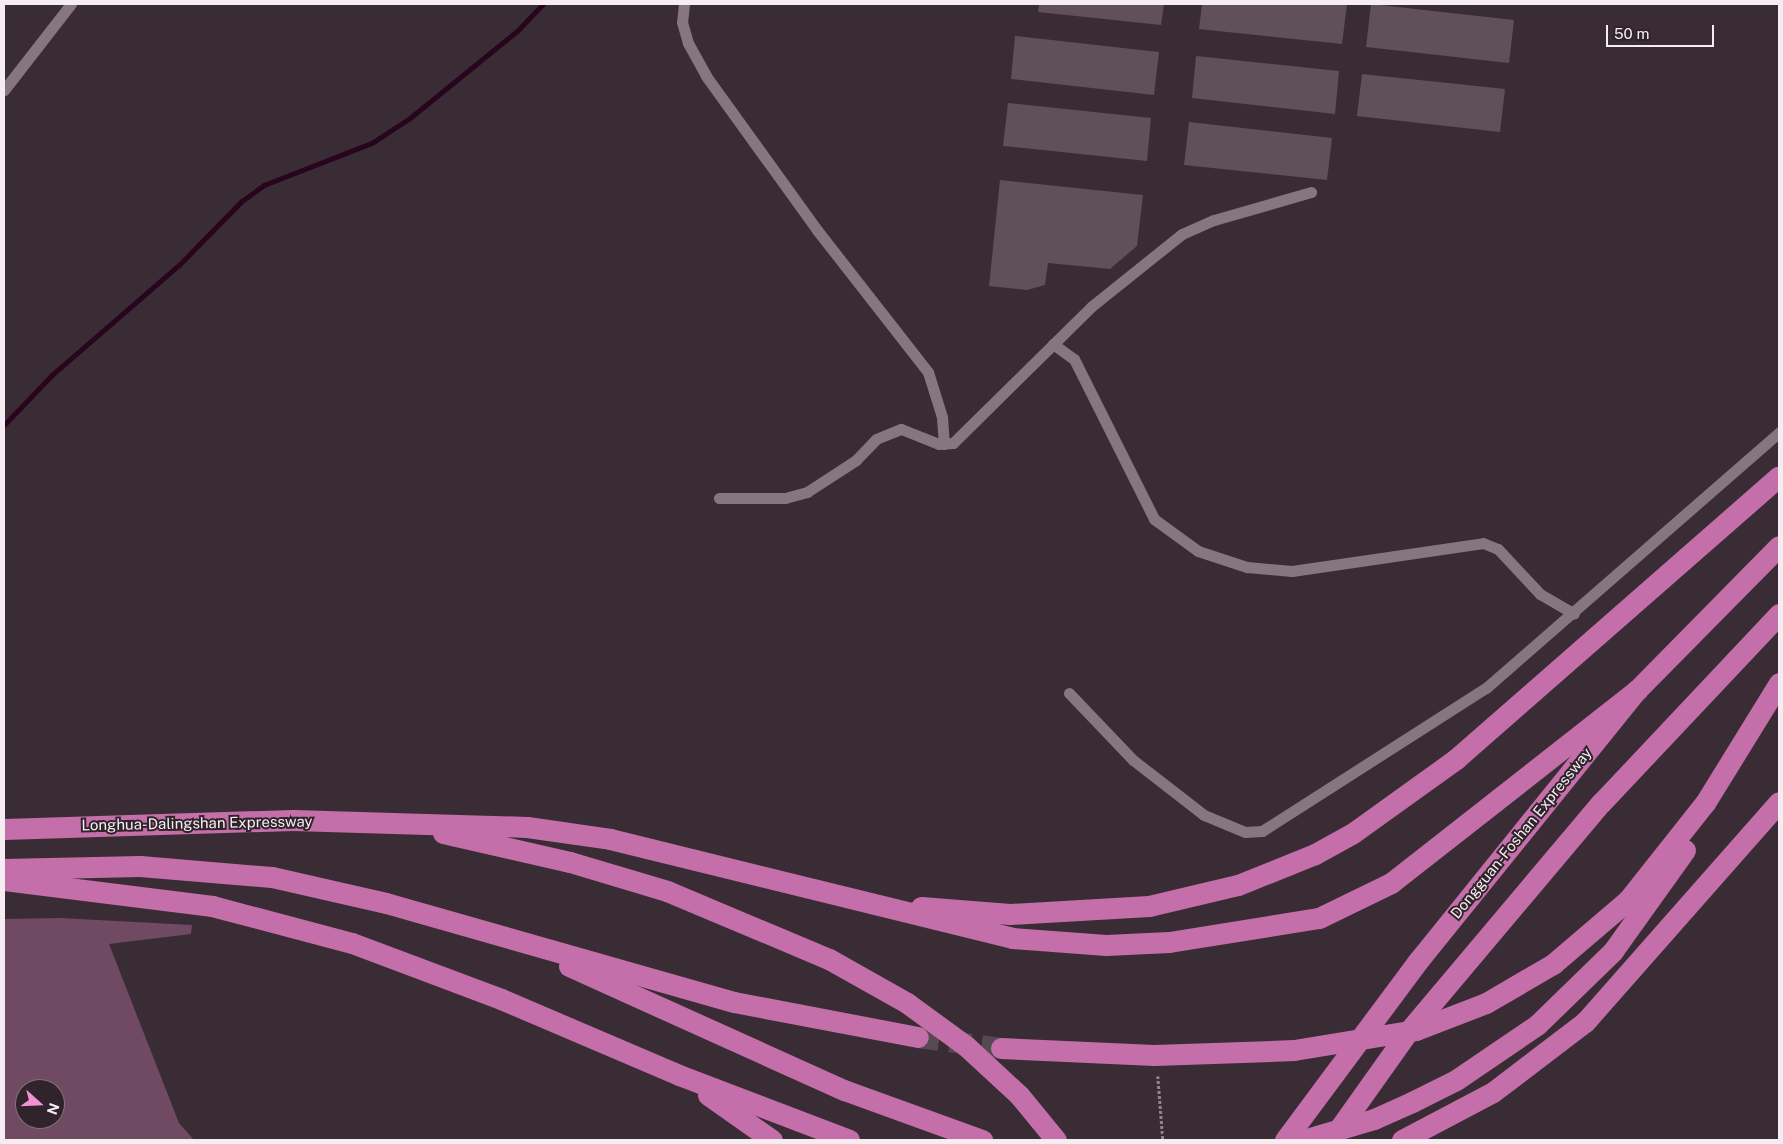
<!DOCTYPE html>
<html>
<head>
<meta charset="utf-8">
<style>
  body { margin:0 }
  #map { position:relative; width:1783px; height:1144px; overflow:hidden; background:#3a2c35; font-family:"Public Sans",sans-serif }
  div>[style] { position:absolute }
  .green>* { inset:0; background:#6f4a62 }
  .stream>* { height:4.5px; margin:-2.25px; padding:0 2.25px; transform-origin:2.25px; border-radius:2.25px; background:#27051e }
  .building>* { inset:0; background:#5f5059 }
  .highway-tunnel>* { height:21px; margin-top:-10.5px; transform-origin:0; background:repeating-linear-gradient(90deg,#564952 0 21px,transparent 0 32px) }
  .path>* { height:2.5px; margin-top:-1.25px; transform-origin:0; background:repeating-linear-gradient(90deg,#91858d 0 2.5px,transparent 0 5px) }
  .street>* { height:11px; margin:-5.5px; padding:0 5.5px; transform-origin:5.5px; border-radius:5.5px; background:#867680 }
  .highway>* { height:21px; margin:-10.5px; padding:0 10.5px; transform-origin:10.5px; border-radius:10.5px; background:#c46fa9 }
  span { translate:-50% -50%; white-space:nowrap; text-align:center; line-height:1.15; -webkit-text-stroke:4px #30232b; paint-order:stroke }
  .street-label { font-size:15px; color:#f6edf3 }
  .frame { position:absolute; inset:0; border:5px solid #f6edf3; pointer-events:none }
  .north { position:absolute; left:15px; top:1079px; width:50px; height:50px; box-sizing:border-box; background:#30232b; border:1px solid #7f747b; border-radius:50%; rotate:110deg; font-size:14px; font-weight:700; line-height:20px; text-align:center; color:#f6edf3 }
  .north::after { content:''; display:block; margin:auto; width:18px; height:22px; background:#f491d4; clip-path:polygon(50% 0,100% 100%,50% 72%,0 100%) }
  .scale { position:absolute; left:1606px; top:25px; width:108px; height:22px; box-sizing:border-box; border:2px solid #f6edf3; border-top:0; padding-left:6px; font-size:15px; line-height:18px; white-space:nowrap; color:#f6edf3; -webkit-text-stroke:4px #30232b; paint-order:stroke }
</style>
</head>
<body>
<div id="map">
  <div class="green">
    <div style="clip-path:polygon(evenodd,60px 918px,192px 925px,191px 934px,109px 944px,179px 1123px,194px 1140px,4px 1140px,4px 919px,60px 918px,25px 1089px,55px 1089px,55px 1119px,25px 1119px,25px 1089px)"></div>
  </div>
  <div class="stream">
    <div style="left:4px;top:425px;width:69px;rotate:-46.2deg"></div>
    <div style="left:52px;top:375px;width:168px;rotate:-40.9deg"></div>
    <div style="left:179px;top:265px;width:90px;rotate:-45.5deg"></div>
    <div style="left:242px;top:201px;width:27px;rotate:-36deg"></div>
    <div style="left:264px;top:185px;width:116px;rotate:-21.3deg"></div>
    <div style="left:372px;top:143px;width:45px;rotate:-33.3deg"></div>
    <div style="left:410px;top:118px;width:138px;rotate:-39.1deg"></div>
    <div style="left:517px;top:31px;width:37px;rotate:-46deg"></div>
  </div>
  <div class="building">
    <div style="clip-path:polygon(1039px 4px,1164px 4px,1161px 25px,1038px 12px)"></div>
    <div style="clip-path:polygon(1202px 4px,1347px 4px,1342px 44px,1199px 29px)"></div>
    <div style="clip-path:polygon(1371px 4px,1514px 20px,1509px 63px,1366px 47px)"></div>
    <div style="clip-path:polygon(1015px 36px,1159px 52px,1154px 95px,1011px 79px)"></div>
    <div style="clip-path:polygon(1196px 56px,1339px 71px,1335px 114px,1192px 98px)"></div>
    <div style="clip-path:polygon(1362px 74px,1505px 89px,1500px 132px,1357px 116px)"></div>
    <div style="clip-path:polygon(1008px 103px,1151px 118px,1147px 161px,1003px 146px)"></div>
    <div style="clip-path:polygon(1189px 122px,1332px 138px,1327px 180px,1184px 165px)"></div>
    <div style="clip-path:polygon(1000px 180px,1143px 195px,1137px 246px,1110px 269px,1048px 263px,1045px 285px,1027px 290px,989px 286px)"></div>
  </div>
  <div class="highway-tunnel">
    <div style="left:918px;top:1037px;width:84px;rotate:7.5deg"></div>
  </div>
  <div class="path">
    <div style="left:1158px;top:1076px;width:64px;rotate:85.5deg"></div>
  </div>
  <div class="street">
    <div style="left:684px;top:4px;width:18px;rotate:96deg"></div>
    <div style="left:682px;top:22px;width:22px;rotate:74deg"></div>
    <div style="left:688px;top:43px;width:38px;rotate:61deg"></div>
    <div style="left:706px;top:76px;width:190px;rotate:54.2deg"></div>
    <div style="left:817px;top:230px;width:180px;rotate:52deg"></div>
    <div style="left:928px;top:372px;width:47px;rotate:72.7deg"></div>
    <div style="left:942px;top:417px;width:27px;rotate:86deg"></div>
    <div style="left:4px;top:90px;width:109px;rotate:-52.1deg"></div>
    <div style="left:1053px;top:344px;width:26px;rotate:36deg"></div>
    <div style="left:1074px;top:359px;width:179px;rotate:63.4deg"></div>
    <div style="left:1154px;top:519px;width:54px;rotate:36deg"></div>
    <div style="left:1198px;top:551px;width:52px;rotate:18.1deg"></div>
    <div style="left:1247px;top:567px;width:45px;rotate:5.1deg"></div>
    <div style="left:1292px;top:571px;width:193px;rotate:-8.3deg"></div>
    <div style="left:1483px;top:543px;width:16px;rotate:22deg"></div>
    <div style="left:1498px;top:549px;width:62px;rotate:47deg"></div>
    <div style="left:1540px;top:594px;width:39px;rotate:30deg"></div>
    <div style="left:719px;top:498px;width:66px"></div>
    <div style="left:785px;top:498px;width:23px;rotate:-15deg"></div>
    <div style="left:807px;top:492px;width:59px;rotate:-33.1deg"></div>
    <div style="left:856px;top:460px;width:29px;rotate:-46deg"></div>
    <div style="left:876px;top:439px;width:27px;rotate:-22deg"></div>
    <div style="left:901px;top:429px;width:41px;rotate:21.5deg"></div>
    <div style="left:939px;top:444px;width:14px;rotate:-4deg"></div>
    <div style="left:953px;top:443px;width:195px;rotate:-44.6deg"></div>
    <div style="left:1092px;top:306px;width:115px;rotate:-38.7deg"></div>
    <div style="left:1182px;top:234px;width:35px;rotate:-24deg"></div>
    <div style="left:1214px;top:220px;width:101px;rotate:-16.1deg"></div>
    <div style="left:1069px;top:693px;width:93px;rotate:46.3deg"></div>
    <div style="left:1133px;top:760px;width:90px;rotate:37.8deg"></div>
    <div style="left:1204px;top:815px;width:44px;rotate:22.5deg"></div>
    <div style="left:1245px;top:832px;width:17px;rotate:-3deg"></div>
    <div style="left:1262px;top:831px;width:266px;rotate:-32.6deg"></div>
    <div style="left:1486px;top:688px;width:389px;rotate:-41.1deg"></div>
  </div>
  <div class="highway">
    <div style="left:4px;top:829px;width:289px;rotate:-1.8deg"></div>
    <div style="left:293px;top:820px;width:234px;rotate:1.7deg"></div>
    <div style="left:527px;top:827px;width:84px;rotate:8.2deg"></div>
    <div style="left:610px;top:839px;width:414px;rotate:13.8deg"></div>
    <div style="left:1012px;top:938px;width:94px;rotate:4.3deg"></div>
    <div style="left:1106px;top:945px;width:63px;rotate:-2.7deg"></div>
    <div style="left:1169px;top:942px;width:152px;rotate:-9.1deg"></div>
    <div style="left:1319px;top:918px;width:80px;rotate:-25.9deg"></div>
    <div style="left:1391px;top:883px;width:313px;rotate:-38.1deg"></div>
    <div style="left:443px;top:833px;width:130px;rotate:12.9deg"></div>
    <div style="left:570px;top:862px;width:101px;rotate:16.6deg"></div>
    <div style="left:667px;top:891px;width:176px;rotate:22.8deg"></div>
    <div style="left:829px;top:959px;width:90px;rotate:29.4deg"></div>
    <div style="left:907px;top:1003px;width:73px;rotate:36.1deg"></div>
    <div style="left:966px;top:1046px;width:72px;rotate:42.8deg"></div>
    <div style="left:1019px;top:1095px;width:58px;rotate:50.6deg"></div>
    <div style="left:4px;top:869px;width:136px;rotate:-1.3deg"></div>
    <div style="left:140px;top:866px;width:132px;rotate:4.8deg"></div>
    <div style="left:272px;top:877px;width:117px;rotate:12.8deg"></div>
    <div style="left:386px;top:903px;width:362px;rotate:15.9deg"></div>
    <div style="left:734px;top:1002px;width:187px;rotate:10.8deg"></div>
    <div style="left:4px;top:880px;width:210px;rotate:7.1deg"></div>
    <div style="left:212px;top:906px;width:145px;rotate:14.8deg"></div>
    <div style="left:352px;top:943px;width:159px;rotate:20.6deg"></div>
    <div style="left:501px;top:999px;width:194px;rotate:23.1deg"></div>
    <div style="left:679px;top:1075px;width:182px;rotate:20.9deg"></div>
    <div style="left:921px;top:907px;width:89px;rotate:4.5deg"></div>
    <div style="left:1010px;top:914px;width:139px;rotate:-3.3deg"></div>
    <div style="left:1149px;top:906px;width:91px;rotate:-13.3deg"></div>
    <div style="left:1238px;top:885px;width:83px;rotate:-21.9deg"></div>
    <div style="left:1315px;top:854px;width:43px;rotate:-28.9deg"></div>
    <div style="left:1353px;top:833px;width:127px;rotate:-35.7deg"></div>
    <div style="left:1456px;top:759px;width:429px;rotate:-41.2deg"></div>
    <div style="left:569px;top:966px;width:302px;rotate:24.3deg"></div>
    <div style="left:844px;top:1090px;width:147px;rotate:19.9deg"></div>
    <div style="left:1001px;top:1048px;width:153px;rotate:2.6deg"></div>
    <div style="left:1154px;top:1055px;width:140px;rotate:-2deg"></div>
    <div style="left:1294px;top:1050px;width:124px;rotate:-9.3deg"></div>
    <div style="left:1416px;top:1030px;width:75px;rotate:-21.1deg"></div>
    <div style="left:1486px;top:1003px;width:78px;rotate:-30.2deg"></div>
    <div style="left:1553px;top:964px;width:99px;rotate:-40.5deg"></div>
    <div style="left:1628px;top:900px;width:124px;rotate:-51.6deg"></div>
    <div style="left:1705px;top:803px;width:141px;rotate:-58.3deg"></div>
    <div style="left:708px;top:1095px;width:78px;rotate:35.1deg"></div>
    <div style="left:1285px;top:1140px;width:223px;rotate:-53.4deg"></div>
    <div style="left:1418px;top:961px;width:348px;rotate:-51.1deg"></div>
    <div style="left:1637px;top:690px;width:202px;rotate:-45.4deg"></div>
    <div style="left:1303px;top:1140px;width:74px;rotate:-16.5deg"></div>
    <div style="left:1374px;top:1119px;width:42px;rotate:-24.1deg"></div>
    <div style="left:1412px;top:1102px;width:49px;rotate:-26.6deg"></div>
    <div style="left:1456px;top:1080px;width:98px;rotate:-34.2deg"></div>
    <div style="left:1537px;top:1025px;width:106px;rotate:-44.2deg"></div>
    <div style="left:1613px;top:951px;width:124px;rotate:-54.5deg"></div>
    <div style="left:1331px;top:1140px;width:131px;rotate:-54.6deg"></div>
    <div style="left:1407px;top:1033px;width:301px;rotate:-49.9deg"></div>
    <div style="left:1601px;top:803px;width:260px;rotate:-46.7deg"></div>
    <div style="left:1402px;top:1140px;width:103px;rotate:-27.8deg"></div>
    <div style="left:1493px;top:1092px;width:116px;rotate:-37.3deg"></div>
    <div style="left:1585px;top:1022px;width:293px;rotate:-48.6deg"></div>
  </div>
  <div class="street-label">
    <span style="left:197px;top:823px;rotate:-1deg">Longhua-Dalingshan Expressway</span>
    <span style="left:1521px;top:833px;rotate:-51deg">Dongguan-Foshan Expressway</span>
  </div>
  <div class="frame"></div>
  <div class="north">N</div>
  <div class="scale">50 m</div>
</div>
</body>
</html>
